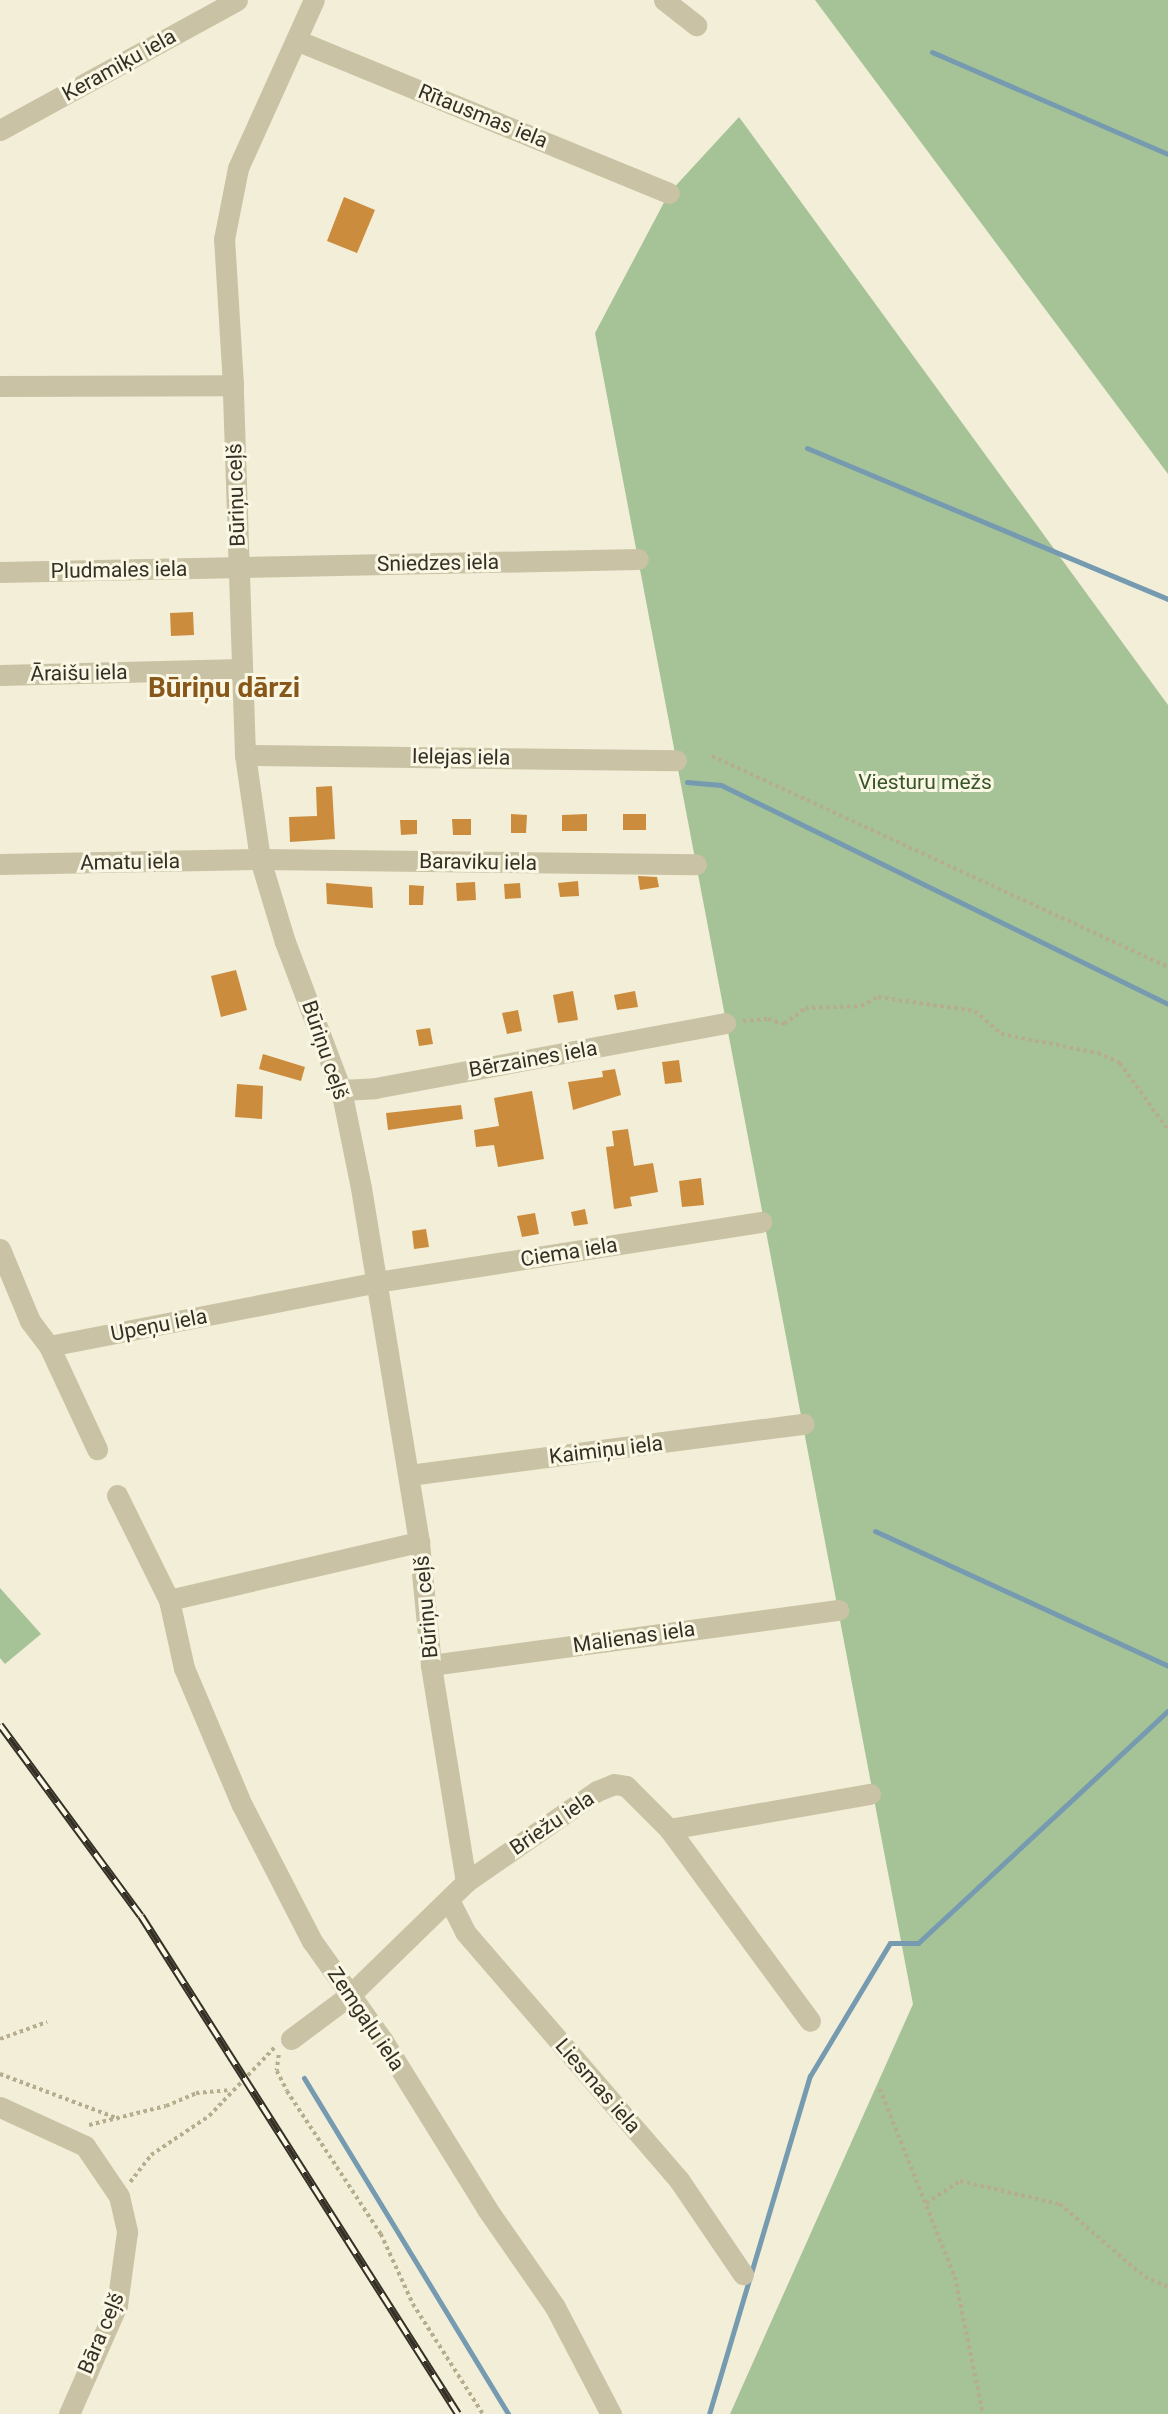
<!DOCTYPE html>
<html>
<head>
<meta charset="utf-8">
<style>
  body { margin:0 }
  #map { position:relative; width:1168px; height:2414px; overflow:hidden; background:#f2eed8; font-family:Roboto,sans-serif }
  div>[style] { position:absolute }
  .green>* { inset:0; background:#a6c297 }
  .stream>* { height:5px; margin:-2.5px; padding:0 2.5px; transform-origin:2.5px; border-radius:2.5px; background:#769bb0 }
  .building>* { inset:0; background:#cb8d3d }
  .path>* { height:3.5px; margin-top:-1.75px; transform-origin:0; background:repeating-linear-gradient(90deg,#b6ac8e 0 3.5px,transparent 0 7px) }
  .minor>* { height:21px; margin:-10.5px; padding:0 10.5px; transform-origin:10.5px; border-radius:10.5px; background:#cac2a4 }
  .rail>* { height:8px; margin-top:-4px; transform-origin:0; background:repeating-linear-gradient(90deg,#faf7e4 0 16px,#353026 0 32px); box-sizing:border-box; border-block:2px solid #353026 }
  span { translate:-50% -50%; white-space:nowrap; text-align:center; line-height:1.15; -webkit-text-stroke:6px #faf7e4; paint-order:stroke }
  .street-label { font-size:21px; color:#353026 }
  .park-label { font-size:21px; color:#365528 }
  .district-label { font-size:28px; color:#88581b; font-weight:700 }
</style>
</head>
<body>
<div id="map">
  <div class="green">
    <div style="clip-path:polygon(815px 0,1168px 0,1168px 474px)"></div>
    <div style="clip-path:polygon(739px 117px,1168px 705px,1168px 2414px,730px 2414px,913px 2004px,595px 333px,669px 193px)"></div>
    <div style="clip-path:polygon(0 1588px,41px 1634px,5px 1664px,0 1658px)"></div>
  </div>
  <div class="stream">
    <div style="left:932px;top:52px;width:257px;rotate:23.4deg"></div>
    <div style="left:807px;top:448px;width:391px;rotate:22.7deg"></div>
    <div style="left:687px;top:782px;width:34px;rotate:5deg"></div>
    <div style="left:721px;top:785px;width:498px;rotate:26.1deg"></div>
    <div style="left:875px;top:1531px;width:323px;rotate:24.7deg"></div>
    <div style="left:304px;top:2078px;width:393px;rotate:58.7deg"></div>
    <div style="left:709px;top:2414px;width:353px;rotate:-73.4deg"></div>
    <div style="left:810px;top:2076px;width:155px;rotate:-59deg"></div>
    <div style="left:890px;top:1943px;width:28px"></div>
    <div style="left:918px;top:1943px;width:341px;rotate:-42.9deg"></div>
  </div>
  <div class="building">
    <div style="clip-path:polygon(344px 197px,375px 210px,357px 253px,327px 241px)"></div>
    <div style="clip-path:polygon(193px 612px,194px 635px,171px 636px,170px 613px)"></div>
    <div style="clip-path:polygon(332px 786px,335px 839px,290px 842px,289px 817px,317px 816px,316px 787px)"></div>
    <div style="clip-path:polygon(511px 814px,527px 815px,526px 833px,511px 833px)"></div>
    <div style="clip-path:polygon(587px 814px,587px 831px,562px 831px,562px 815px)"></div>
    <div style="clip-path:polygon(623px 814px,646px 814px,646px 830px,623px 830px)"></div>
    <div style="clip-path:polygon(452px 819px,471px 819px,471px 835px,453px 835px)"></div>
    <div style="clip-path:polygon(400px 820px,417px 820px,417px 834px,401px 835px)"></div>
    <div style="clip-path:polygon(638px 876px,657px 877px,659px 887px,640px 890px)"></div>
    <div style="clip-path:polygon(578px 881px,579px 896px,560px 897px,558px 883px)"></div>
    <div style="clip-path:polygon(475px 882px,476px 900px,457px 901px,456px 883px)"></div>
    <div style="clip-path:polygon(326px 883px,372px 887px,373px 908px,327px 904px)"></div>
    <div style="clip-path:polygon(520px 883px,521px 898px,505px 899px,504px 884px)"></div>
    <div style="clip-path:polygon(409px 885px,424px 886px,423px 905px,409px 905px)"></div>
    <div style="clip-path:polygon(236px 970px,247px 1010px,221px 1017px,211px 976px)"></div>
    <div style="clip-path:polygon(573px 991px,578px 1020px,558px 1023px,553px 995px)"></div>
    <div style="clip-path:polygon(635px 991px,638px 1007px,617px 1010px,614px 995px)"></div>
    <div style="clip-path:polygon(518px 1010px,522px 1031px,507px 1034px,502px 1013px)"></div>
    <div style="clip-path:polygon(430px 1028px,433px 1044px,419px 1046px,416px 1030px)"></div>
    <div style="clip-path:polygon(263px 1054px,305px 1067px,301px 1081px,259px 1069px)"></div>
    <div style="clip-path:polygon(679px 1060px,682px 1082px,665px 1084px,662px 1062px)"></div>
    <div style="clip-path:polygon(615px 1069px,621px 1095px,573px 1110px,568px 1082px,603px 1077px,602px 1071px)"></div>
    <div style="clip-path:polygon(237px 1084px,263px 1086px,262px 1119px,235px 1117px)"></div>
    <div style="clip-path:polygon(532px 1091px,544px 1159px,498px 1167px,494px 1145px,476px 1147px,474px 1130px,499px 1126px,494px 1098px)"></div>
    <div style="clip-path:polygon(461px 1105px,463px 1119px,388px 1130px,386px 1113px)"></div>
    <div style="clip-path:polygon(628px 1129px,634px 1166px,653px 1163px,658px 1192px,630px 1197px,632px 1206px,614px 1209px,606px 1147px,614px 1146px,612px 1131px)"></div>
    <div style="clip-path:polygon(701px 1178px,704px 1205px,682px 1207px,679px 1181px)"></div>
    <div style="clip-path:polygon(585px 1209px,588px 1224px,574px 1226px,571px 1212px)"></div>
    <div style="clip-path:polygon(535px 1213px,539px 1234px,522px 1237px,517px 1216px)"></div>
    <div style="clip-path:polygon(426px 1229px,429px 1247px,414px 1249px,412px 1231px)"></div>
  </div>
  <div class="path">
    <div style="left:712px;top:756px;width:502px;rotate:24.83deg"></div>
    <div style="left:743px;top:1021px;width:25px;rotate:-5deg"></div>
    <div style="left:768px;top:1019px;width:17px;rotate:17deg"></div>
    <div style="left:784px;top:1024px;width:26px;rotate:-37deg"></div>
    <div style="left:805px;top:1008px;width:56px;rotate:-2deg"></div>
    <div style="left:861px;top:1006px;width:19px;rotate:-28deg"></div>
    <div style="left:878px;top:997px;width:98px;rotate:8.2deg"></div>
    <div style="left:975px;top:1011px;width:35px;rotate:41deg"></div>
    <div style="left:1001px;top:1034px;width:99px;rotate:11.1deg"></div>
    <div style="left:1098px;top:1053px;width:24px;rotate:24deg"></div>
    <div style="left:1120px;top:1063px;width:82px;rotate:54.4deg"></div>
    <div style="left:0;top:2039px;width:50px;rotate:-19.9deg"></div>
    <div style="left:279px;top:2055px;width:16px;rotate:97deg"></div>
    <div style="left:277px;top:2071px;width:22px;rotate:63deg"></div>
    <div style="left:287px;top:2091px;width:171px;rotate:56.7deg"></div>
    <div style="left:381px;top:2234px;width:77px;rotate:65.4deg"></div>
    <div style="left:413px;top:2304px;width:130px;rotate:57.5deg"></div>
    <div style="left:0;top:2074px;width:127px;rotate:20.7deg"></div>
    <div style="left:880px;top:2089px;width:202px;rotate:68.3deg"></div>
    <div style="left:955px;top:2277px;width:140px;rotate:78.4deg"></div>
    <div style="left:89px;top:2125px;width:79px;rotate:-13.9deg"></div>
    <div style="left:166px;top:2106px;width:33px;rotate:-23deg"></div>
    <div style="left:196px;top:2093px;width:33px;rotate:-5deg"></div>
    <div style="left:130px;top:2182px;width:34px;rotate:-52deg"></div>
    <div style="left:151px;top:2155px;width:70px;rotate:-33.9deg"></div>
    <div style="left:209px;top:2116px;width:94px;rotate:-46.3deg"></div>
    <div style="left:926px;top:2203px;width:40px;rotate:-32.9deg"></div>
    <div style="left:960px;top:2181px;width:103px;rotate:13deg"></div>
    <div style="left:1060px;top:2204px;width:112px;rotate:40.7deg"></div>
    <div style="left:1145px;top:2277px;width:25px;rotate:23deg"></div>
  </div>
  <div class="minor">
    <div style="left:664px;top:0;width:41px;rotate:38deg"></div>
    <div style="left:296px;top:40px;width:403px;rotate:22.3deg"></div>
    <div style="left:0;top:130px;width:270px;rotate:-28.7deg"></div>
    <div style="left:0;top:386px;width:233px;rotate:-0.2deg"></div>
    <div style="left:0;top:572px;width:638px;rotate:-1.17deg"></div>
    <div style="left:0;top:675px;width:242px;rotate:-1.4deg"></div>
    <div style="left:245px;top:755px;width:431px;rotate:0.7deg"></div>
    <div style="left:0;top:864px;width:260px;rotate:-1.1deg"></div>
    <div style="left:260px;top:859px;width:436px;rotate:0.7deg"></div>
    <div style="left:341px;top:1090px;width:34px;rotate:-3deg"></div>
    <div style="left:375px;top:1088px;width:356px;rotate:-10.5deg"></div>
    <div style="left:0;top:1249px;width:78px;rotate:67.4deg"></div>
    <div style="left:30px;top:1321px;width:31px;rotate:53deg"></div>
    <div style="left:49px;top:1346px;width:334px;rotate:-11deg"></div>
    <div style="left:377px;top:1282px;width:389px;rotate:-8.9deg"></div>
    <div style="left:49px;top:1346px;width:114px;rotate:65deg"></div>
    <div style="left:409px;top:1475px;width:398px;rotate:-7.4deg"></div>
    <div style="left:117px;top:1495px;width:117px;rotate:63.7deg"></div>
    <div style="left:169px;top:1600px;width:70px;rotate:77.6deg"></div>
    <div style="left:184px;top:1668px;width:149px;rotate:67.1deg"></div>
    <div style="left:242px;top:1805px;width:153px;rotate:62.8deg"></div>
    <div style="left:312px;top:1941px;width:123px;rotate:54.6deg"></div>
    <div style="left:383px;top:2041px;width:198px;rotate:58.2deg"></div>
    <div style="left:487px;top:2209px;width:119px;rotate:55.2deg"></div>
    <div style="left:555px;top:2307px;width:121px;rotate:62.4deg"></div>
    <div style="left:169px;top:1600px;width:257px;rotate:-13.1deg"></div>
    <div style="left:431px;top:1665px;width:411px;rotate:-7.7deg"></div>
    <div style="left:669px;top:1829px;width:204px;rotate:-9.9deg"></div>
    <div style="left:466px;top:1882px;width:160px;rotate:-34.8deg"></div>
    <div style="left:597px;top:1791px;width:18px;rotate:-22deg"></div>
    <div style="left:614px;top:1784px;width:12px;rotate:9deg"></div>
    <div style="left:626px;top:1786px;width:61px;rotate:45deg"></div>
    <div style="left:669px;top:1829px;width:238px;rotate:53.7deg"></div>
    <div style="left:450px;top:1902px;width:34px;rotate:63deg"></div>
    <div style="left:465px;top:1932px;width:328px;rotate:49.2deg"></div>
    <div style="left:679px;top:2180px;width:114px;rotate:55.8deg"></div>
    <div style="left:291px;top:2039px;width:74px;rotate:-36.7deg"></div>
    <div style="left:350px;top:1995px;width:162px;rotate:-44.2deg"></div>
    <div style="left:466px;top:1882px;width:220px;rotate:-99.2deg"></div>
    <div style="left:431px;top:1665px;width:124px;rotate:-95.6deg"></div>
    <div style="left:419px;top:1542px;width:359px;rotate:-99.3deg"></div>
    <div style="left:361px;top:1188px;width:100px;rotate:-101.5deg"></div>
    <div style="left:341px;top:1090px;width:158px;rotate:-110.7deg"></div>
    <div style="left:285px;top:942px;width:87px;rotate:-106.8deg"></div>
    <div style="left:260px;top:859px;width:105px;rotate:-98.2deg"></div>
    <div style="left:245px;top:755px;width:370px;rotate:-91.9deg"></div>
    <div style="left:233px;top:385px;width:146px;rotate:-93.5deg"></div>
    <div style="left:224px;top:239px;width:72px;rotate:-78.8deg"></div>
    <div style="left:238px;top:168px;width:184px;rotate:-65.7deg"></div>
    <div style="left:0;top:2107px;width:94px;rotate:24.6deg"></div>
    <div style="left:85px;top:2146px;width:60px;rotate:55.8deg"></div>
    <div style="left:119px;top:2196px;width:37px;rotate:77deg"></div>
    <div style="left:127px;top:2232px;width:74px;rotate:97.8deg"></div>
    <div style="left:117px;top:2305px;width:119px;rotate:113.8deg"></div>
  </div>
  <div class="rail">
    <div style="left:0;top:1725px;width:237px;rotate:53.6deg"></div>
    <div style="left:141px;top:1916px;width:590px;rotate:57.52deg"></div>
  </div>
  <div class="street-label">
    <span style="left:119px;top:65px;rotate:-29deg">Keramiķu iela</span>
    <span style="left:483px;top:116px;rotate:22deg">Rītausmas iela</span>
    <span style="left:236px;top:495px;rotate:-92deg">Būriņu ceļš</span>
    <span style="left:438px;top:563px;rotate:-1deg">Sniedzes iela</span>
    <span style="left:119px;top:570px;rotate:-1deg">Pludmales iela</span>
    <span style="left:79px;top:673px;rotate:-1deg">Āraišu iela</span>
    <span style="left:461px;top:757px;rotate:1deg">Ielejas iela</span>
    <span style="left:130px;top:862px;rotate:-1deg">Amatu iela</span>
    <span style="left:478px;top:862px;rotate:1deg">Baraviku iela</span>
    <span style="left:325px;top:1050px;rotate:71deg">Būriņu ceļš</span>
    <span style="left:533px;top:1059px;rotate:-10deg">Bērzaines iela</span>
    <span style="left:569px;top:1252px;rotate:-9deg">Ciema iela</span>
    <span style="left:159px;top:1325px;rotate:-11deg">Upeņu iela</span>
    <span style="left:606px;top:1450px;rotate:-7deg">Kaimiņu iela</span>
    <span style="left:426px;top:1607px;rotate:-95deg">Būriņu ceļš</span>
    <span style="left:634px;top:1637px;rotate:-8deg">Malienas iela</span>
    <span style="left:552px;top:1823px;rotate:-34deg">Briežu iela</span>
    <span style="left:366px;top:2019px;rotate:56deg">Zemgaļu iela</span>
    <span style="left:598px;top:2086px;rotate:49deg">Liesmas iela</span>
    <span style="left:101px;top:2333px;rotate:-67deg">Bāra ceļš</span>
  </div>
  <div class="park-label">
    <span style="left:925px;top:782px">Viesturu mežs</span>
  </div>
  <div class="district-label">
    <span style="left:224px;top:688px">Būriņu dārzi</span>
  </div>
</div>
</body>
</html>
